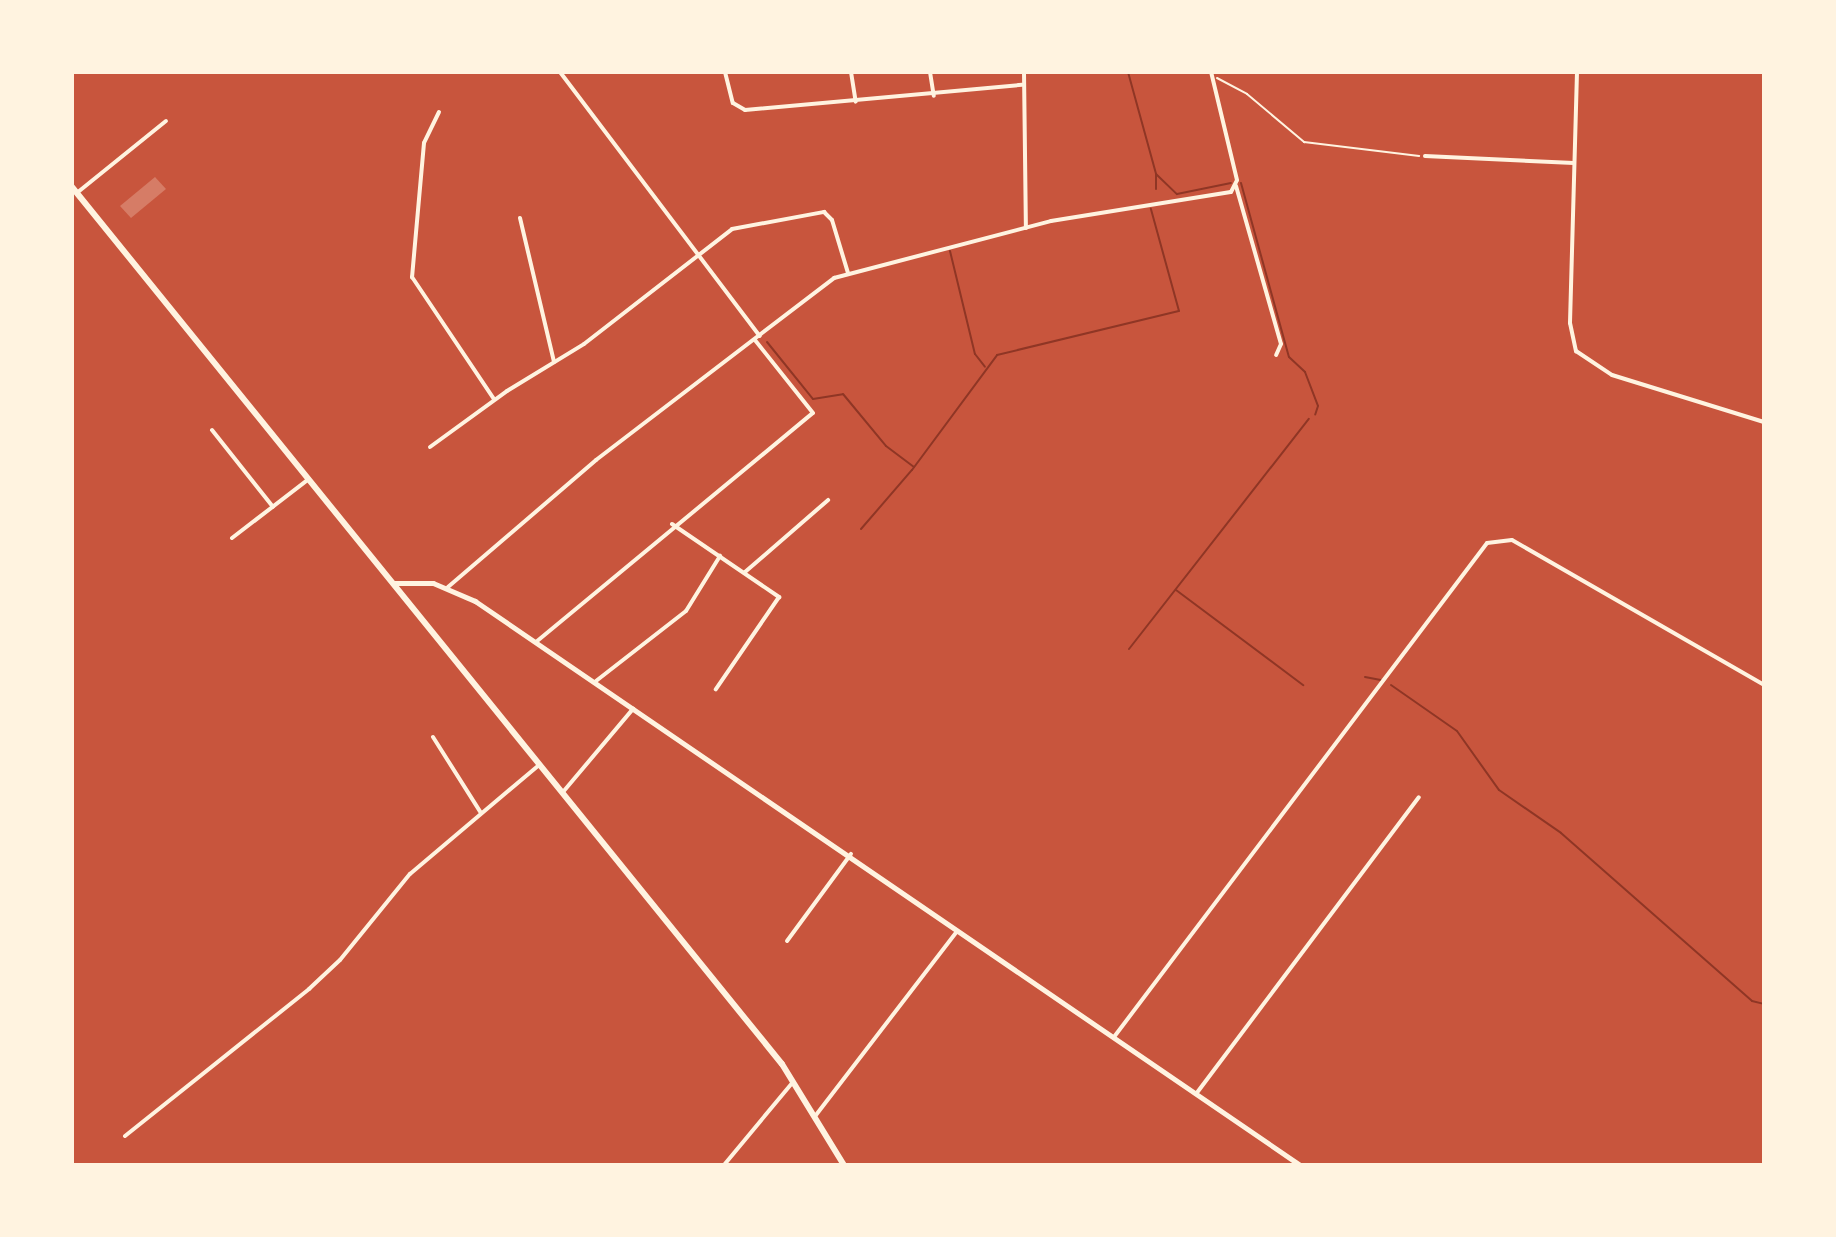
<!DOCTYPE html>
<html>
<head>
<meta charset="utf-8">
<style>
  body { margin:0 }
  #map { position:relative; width:1836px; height:1237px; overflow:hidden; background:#c8553d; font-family:Ubuntu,sans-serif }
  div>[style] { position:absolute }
  .stream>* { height:2px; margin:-1px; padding:0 1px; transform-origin:1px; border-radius:1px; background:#8f3625 }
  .building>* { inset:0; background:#d67c66 }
  .path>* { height:2px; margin:-1px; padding:0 1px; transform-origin:1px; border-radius:1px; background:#fff3e0 }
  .minor>* { height:4px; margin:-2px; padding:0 2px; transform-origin:2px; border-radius:2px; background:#fff3e0 }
  .tertiary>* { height:5px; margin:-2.5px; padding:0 2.5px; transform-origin:2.5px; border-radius:2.5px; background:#fff3e0 }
  .primary>* { height:6px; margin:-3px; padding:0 3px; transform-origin:3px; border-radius:3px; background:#fff3e0 }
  span { translate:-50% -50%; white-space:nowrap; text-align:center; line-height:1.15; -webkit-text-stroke:8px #fff3e0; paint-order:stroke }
  .frame { position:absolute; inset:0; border:74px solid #fff3e0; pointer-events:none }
</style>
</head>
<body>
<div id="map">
  <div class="stream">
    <div style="left:1128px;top:72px;width:106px;rotate:74.6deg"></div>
    <div style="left:1156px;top:174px;width:29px;rotate:44deg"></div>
    <div style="left:1177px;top:194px;width:55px;rotate:-11.5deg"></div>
    <div style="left:1241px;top:183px;width:180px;rotate:74.6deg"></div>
    <div style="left:1289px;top:357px;width:22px;rotate:43deg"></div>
    <div style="left:1305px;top:372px;width:36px;rotate:69deg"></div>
    <div style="left:1318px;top:406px;width:9px;rotate:108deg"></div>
    <div style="left:1156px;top:189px;width:14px;rotate:-90deg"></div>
    <div style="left:950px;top:251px;width:106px;rotate:76.4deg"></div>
    <div style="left:975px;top:354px;width:16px;rotate:52deg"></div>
    <div style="left:767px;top:342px;width:73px;rotate:51.1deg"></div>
    <div style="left:813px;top:399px;width:30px;rotate:-9deg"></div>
    <div style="left:843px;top:394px;width:67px;rotate:50.4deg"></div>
    <div style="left:886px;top:446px;width:35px;rotate:37deg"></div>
    <div style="left:861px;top:529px;width:78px;rotate:-49.2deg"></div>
    <div style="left:912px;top:470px;width:143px;rotate:-53.5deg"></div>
    <div style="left:997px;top:355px;width:187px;rotate:-13.6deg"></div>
    <div style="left:1179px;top:311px;width:106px;rotate:-105.4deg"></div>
    <div style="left:1176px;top:590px;width:159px;rotate:36.8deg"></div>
    <div style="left:1129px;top:649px;width:292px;rotate:-52deg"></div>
    <div style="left:1365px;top:677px;width:16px;rotate:11deg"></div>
    <div style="left:1391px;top:685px;width:80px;rotate:34.9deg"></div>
    <div style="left:1457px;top:731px;width:72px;rotate:54.6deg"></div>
    <div style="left:1499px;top:790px;width:75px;rotate:34.7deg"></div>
    <div style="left:1561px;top:833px;width:254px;rotate:41.3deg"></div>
    <div style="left:1752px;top:1001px;width:12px;rotate:14deg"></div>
  </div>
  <div class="building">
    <div style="clip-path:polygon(155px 177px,166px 189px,131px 218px,120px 206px)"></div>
  </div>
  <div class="path">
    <div style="left:1217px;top:78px;width:34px;rotate:28deg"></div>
    <div style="left:1247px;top:94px;width:75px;rotate:40.1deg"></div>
    <div style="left:1304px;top:142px;width:116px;rotate:6.9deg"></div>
  </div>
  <div class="minor">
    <div style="left:560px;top:72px;width:331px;rotate:52.9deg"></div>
    <div style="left:725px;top:72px;width:32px;rotate:76deg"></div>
    <div style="left:733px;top:103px;width:14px;rotate:30deg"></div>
    <div style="left:745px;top:110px;width:278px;rotate:-5.2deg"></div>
    <div style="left:851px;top:72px;width:30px;rotate:81deg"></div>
    <div style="left:930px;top:72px;width:24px;rotate:81deg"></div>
    <div style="left:1024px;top:72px;width:156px;rotate:89.3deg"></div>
    <div style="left:1577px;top:72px;width:251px;rotate:91.6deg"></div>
    <div style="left:1570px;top:323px;width:29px;rotate:78deg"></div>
    <div style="left:1576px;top:351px;width:43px;rotate:33.7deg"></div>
    <div style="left:1612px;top:375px;width:159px;rotate:17.2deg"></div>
    <div style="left:439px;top:112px;width:34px;rotate:116deg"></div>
    <div style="left:424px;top:143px;width:135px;rotate:95.1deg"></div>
    <div style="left:412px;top:277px;width:147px;rotate:56.1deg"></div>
    <div style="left:1425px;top:156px;width:149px;rotate:2.7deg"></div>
    <div style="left:1236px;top:186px;width:164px;rotate:74.1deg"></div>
    <div style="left:1281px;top:344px;width:12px;rotate:114deg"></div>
    <div style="left:78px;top:192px;width:113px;rotate:-38.9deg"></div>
    <div style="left:520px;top:218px;width:148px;rotate:76.7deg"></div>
    <div style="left:212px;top:430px;width:98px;rotate:51.6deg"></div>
    <div style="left:430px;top:447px;width:95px;rotate:-36deg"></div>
    <div style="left:507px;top:391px;width:90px;rotate:-31.4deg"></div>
    <div style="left:584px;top:344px;width:187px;rotate:-37.8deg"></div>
    <div style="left:732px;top:229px;width:94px;rotate:-10.5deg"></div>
    <div style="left:824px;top:212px;width:11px;rotate:45deg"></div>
    <div style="left:832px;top:220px;width:55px;rotate:73.2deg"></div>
    <div style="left:672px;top:524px;width:130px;rotate:34.3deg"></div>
    <div style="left:779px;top:597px;width:112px;rotate:124.4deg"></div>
    <div style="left:232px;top:538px;width:97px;rotate:-37.5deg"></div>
    <div style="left:745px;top:572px;width:110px;rotate:-40.9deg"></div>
    <div style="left:448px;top:587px;width:195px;rotate:-40.6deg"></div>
    <div style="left:596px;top:460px;width:300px;rotate:-37.4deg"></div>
    <div style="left:834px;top:278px;width:224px;rotate:-14.7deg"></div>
    <div style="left:1051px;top:221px;width:182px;rotate:-9.2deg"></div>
    <div style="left:1231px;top:192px;width:13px;rotate:-63deg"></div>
    <div style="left:1237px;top:180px;width:111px;rotate:-103.5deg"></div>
    <div style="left:536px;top:642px;width:359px;rotate:-39.6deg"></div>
    <div style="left:813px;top:413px;width:93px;rotate:-128.5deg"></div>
    <div style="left:596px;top:681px;width:114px;rotate:-37.9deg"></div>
    <div style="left:686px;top:611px;width:65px;rotate:-58.3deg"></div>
    <div style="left:433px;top:737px;width:90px;rotate:57.7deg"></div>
    <div style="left:563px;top:792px;width:109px;rotate:-49.9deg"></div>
    <div style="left:787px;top:941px;width:108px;rotate:-53.7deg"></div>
    <div style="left:1114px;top:1037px;width:619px;rotate:-52.94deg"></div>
    <div style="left:1487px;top:543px;width:25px;rotate:-7deg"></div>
    <div style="left:1512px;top:540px;width:291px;rotate:29.9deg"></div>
    <div style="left:1196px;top:1094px;width:371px;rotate:-53.1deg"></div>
    <div style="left:816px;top:1115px;width:232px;rotate:-52.5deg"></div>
    <div style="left:125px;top:1136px;width:236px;rotate:-38.6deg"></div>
    <div style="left:309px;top:989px;width:42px;rotate:-43.1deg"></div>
    <div style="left:340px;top:960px;width:111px;rotate:-50.9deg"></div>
    <div style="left:410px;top:874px;width:169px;rotate:-40.2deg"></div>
    <div style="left:724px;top:1165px;width:108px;rotate:-50.3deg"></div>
  </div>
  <div class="tertiary">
    <div style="left:394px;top:583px;width:39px"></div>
    <div style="left:433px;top:583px;width:46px;rotate:23.2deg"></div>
    <div style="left:475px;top:601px;width:999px;rotate:34.36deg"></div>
  </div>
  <div class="primary">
    <div style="left:72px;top:187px;width:1128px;rotate:51.01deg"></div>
    <div style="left:782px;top:1064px;width:119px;rotate:58.5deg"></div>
  </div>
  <div class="frame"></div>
</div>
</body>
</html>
